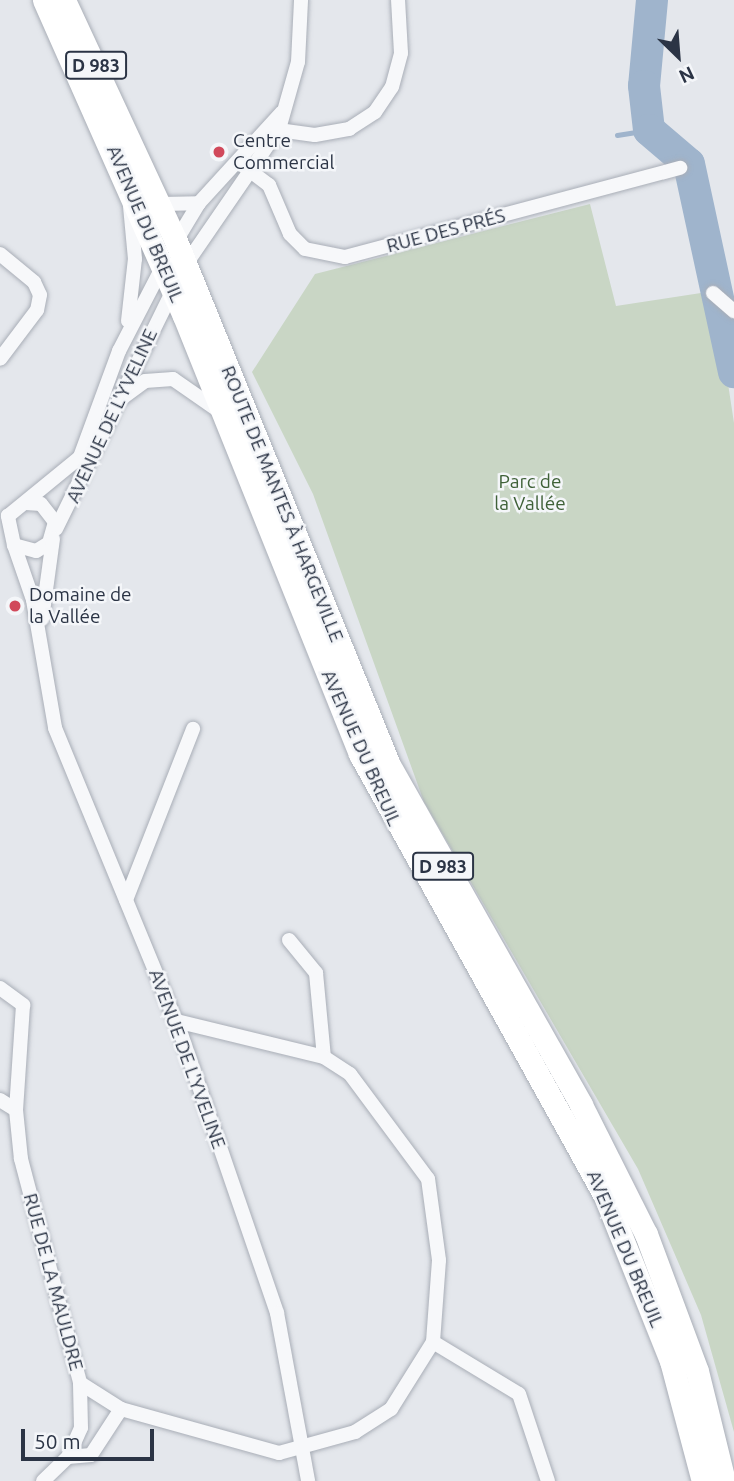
<!DOCTYPE html>
<html>
<head>
<meta charset="utf-8">
<style>
  body { margin:0 }
  #map { position:relative; width:734px; height:1481px; overflow:hidden; background:#e4e7ec; font-family:Ubuntu,sans-serif }
  div>[style] { position:absolute }
  .green>* { inset:0; background:#c9d6c5 }
  .water>* { inset:0; background:#9fb4cc }
  .stream>* { height:5px; margin:-2.5px; padding:0 2.5px; transform-origin:2.5px; border-radius:2.5px; background:#9fb4cc }
  .river>* { height:32px; margin:-16px; padding:0 16px; transform-origin:16px; border-radius:16px; background:#9fb4cc }
  .roads { filter:drop-shadow(0 0 2px #a9aeb7) drop-shadow(0 0 2px #a9aeb7) }
  .street>* { height:14px; margin:-7px; padding:0 7px; transform-origin:7px; border-radius:7px; background:#f7f8fa }
  .primary>* { height:23px; margin:-11.5px; padding:0 11.5px; transform-origin:11.5px; border-radius:11.5px; background:#fff }
  .dots>* { width:19px; height:19px; translate:-50% -50%; box-sizing:border-box; border:4px solid #f4f6f9; border-radius:50% }
  span { translate:-50% -50%; white-space:nowrap; text-align:center; line-height:1.15; -webkit-text-stroke:5px #f4f6f9; paint-order:stroke }
  .shield-label span { padding:2px 5px; background:#f4f6f9; border:2px solid; border-radius:5px; -webkit-text-stroke-width:0 }
  .shield-label { font-size:18px; color:#2b3445; font-weight:700 }
  .poi-label { font-size:19px; color:#2b3445 }
  .left { translate:0 -50%; text-align:left }
  .street-label { font-size:19px; color:#2b3445 }
  .park-label { font-size:19px; color:#3f6138 }
  .north { position:absolute; left:643px; top:21px; width:70px; height:70px; -webkit-text-stroke:5px #f4f6f9; paint-order:stroke; rotate:155deg; font-size:19px; font-weight:700; line-height:28px; text-align:center; color:#2b3445 }
  .north::after { content:''; display:block; margin:auto; width:24px; height:32px; background:#2b3445; clip-path:polygon(50% 0,100% 100%,50% 72%,0 100%) }
  .scale { position:absolute; left:21px; top:1429px; width:133px; height:32px; box-sizing:border-box; border:4px solid #2b3445; border-top:0; padding-left:9px; font-size:21px; line-height:24px; white-space:nowrap; color:#2b3445; -webkit-text-stroke:5px #f4f6f9; paint-order:stroke }
</style>
</head>
<body>
<div id="map">
  <div class="green">
    <div style="clip-path:polygon(590px 204px,616px 306px,701px 293px,718px 318px,734px 423px,734px 1432px,701px 1315px,638px 1169px,424px 802px,313px 494px,252px 372px,315px 274px)"></div>
  </div>
  <div class="water">
    <div style="clip-path:polygon(718px 242px,725px 264px,728px 291px,705px 244px)"></div>
  </div>
  <div class="stream">
    <div style="left:617px;top:135px;width:32px;rotate:-9deg"></div>
  </div>
  <div class="river">
    <div style="left:652px;top:0;width:86px;rotate:95.3deg"></div>
    <div style="left:644px;top:86px;width:44px;rotate:83.5deg"></div>
    <div style="left:649px;top:130px;width:52px;rotate:40.4deg"></div>
    <div style="left:689px;top:164px;width:213px;rotate:77.8deg"></div>
  </div>
  <div class="roads">
    <div class="street">
      <div style="left:271px;top:129px;width:44px;rotate:7.8deg"></div>
      <div style="left:315px;top:135px;width:35px;rotate:-10deg"></div>
      <div style="left:349px;top:129px;width:31px;rotate:-33deg"></div>
      <div style="left:375px;top:112px;width:30px;rotate:-56deg"></div>
      <div style="left:392px;top:87px;width:35px;rotate:-75deg"></div>
      <div style="left:401px;top:53px;width:53px;rotate:-93.2deg"></div>
      <div style="left:245px;top:167px;width:30px;rotate:37deg"></div>
      <div style="left:269px;top:185px;width:53px;rotate:66.8deg"></div>
      <div style="left:290px;top:234px;width:21px;rotate:45deg"></div>
      <div style="left:305px;top:249px;width:41px;rotate:11.3deg"></div>
      <div style="left:345px;top:257px;width:347px;rotate:-14.9deg"></div>
      <div style="left:160px;top:204px;width:39px;rotate:-1deg"></div>
      <div style="left:173px;top:246px;width:50px;rotate:-58.8deg"></div>
      <div style="left:199px;top:203px;width:123px;rotate:-47.6deg"></div>
      <div style="left:0;top:254px;width:44px;rotate:39.5deg"></div>
      <div style="left:34px;top:282px;width:14px;rotate:65deg"></div>
      <div style="left:40px;top:295px;width:15px;rotate:101deg"></div>
      <div style="left:37px;top:310px;width:61px;rotate:127.1deg"></div>
      <div style="left:184px;top:267px;width:168px;rotate:-55.5deg"></div>
      <div style="left:279px;top:129px;width:70px;rotate:-74.2deg"></div>
      <div style="left:298px;top:62px;width:62px;rotate:-87.2deg"></div>
      <div style="left:713px;top:293px;width:28px;rotate:41deg"></div>
      <div style="left:128px;top:321px;width:62px;rotate:-83.6deg"></div>
      <div style="left:135px;top:259px;width:53px;rotate:-95.4deg"></div>
      <div style="left:122px;top:398px;width:29px;rotate:-36deg"></div>
      <div style="left:145px;top:381px;width:28px;rotate:-4deg"></div>
      <div style="left:173px;top:379px;width:56px;rotate:34.8deg"></div>
      <div style="left:26px;top:503px;width:15px;rotate:4deg"></div>
      <div style="left:41px;top:504px;width:23px;rotate:52deg"></div>
      <div style="left:55px;top:522px;width:22px;rotate:106deg"></div>
      <div style="left:49px;top:543px;width:15px;rotate:148deg"></div>
      <div style="left:36px;top:551px;width:23px;rotate:-165deg"></div>
      <div style="left:14px;top:545px;width:30px;rotate:-102deg"></div>
      <div style="left:8px;top:516px;width:93px;rotate:-39.3deg"></div>
      <div style="left:80px;top:457px;width:113px;rotate:-69.8deg"></div>
      <div style="left:119px;top:351px;width:98px;rotate:-62.7deg"></div>
      <div style="left:56px;top:529px;width:268px;rotate:-63.9deg"></div>
      <div style="left:14px;top:545px;width:58px;rotate:70.9deg"></div>
      <div style="left:33px;top:600px;width:130px;rotate:80.2deg"></div>
      <div style="left:55px;top:728px;width:328px;rotate:67.6deg"></div>
      <div style="left:180px;top:1031px;width:298px;rotate:71deg"></div>
      <div style="left:277px;top:1313px;width:171px;rotate:79.5deg"></div>
      <div style="left:42px;top:619px;width:81px;rotate:-82.2deg"></div>
      <div style="left:126px;top:900px;width:184px;rotate:-68.6deg"></div>
      <div style="left:289px;top:940px;width:43px;rotate:50.7deg"></div>
      <div style="left:316px;top:973px;width:84px;rotate:84.6deg"></div>
      <div style="left:0;top:988px;width:29px;rotate:36deg"></div>
      <div style="left:23px;top:1005px;width:105px;rotate:93.8deg"></div>
      <div style="left:16px;top:1110px;width:49px;rotate:84.2deg"></div>
      <div style="left:21px;top:1159px;width:232px;rotate:75.2deg"></div>
      <div style="left:80px;top:1383px;width:49px;rotate:32.4deg"></div>
      <div style="left:121px;top:1409px;width:164px;rotate:15.6deg"></div>
      <div style="left:279px;top:1453px;width:79px;rotate:-15.4deg"></div>
      <div style="left:355px;top:1432px;width:43px;rotate:-32.6deg"></div>
      <div style="left:391px;top:1409px;width:79px;rotate:-57.9deg"></div>
      <div style="left:433px;top:1342px;width:82px;rotate:-85.8deg"></div>
      <div style="left:439px;top:1260px;width:82px;rotate:-97.7deg"></div>
      <div style="left:428px;top:1179px;width:131px;rotate:-126.6deg"></div>
      <div style="left:350px;top:1074px;width:31px;rotate:-147deg"></div>
      <div style="left:324px;top:1057px;width:152px;rotate:-166.3deg"></div>
      <div style="left:0;top:1100px;width:19px;rotate:32deg"></div>
      <div style="left:433px;top:1342px;width:100px;rotate:31.2deg"></div>
      <div style="left:519px;top:1394px;width:92px;rotate:71.6deg"></div>
      <div style="left:68px;top:1457px;width:23px;rotate:-5deg"></div>
      <div style="left:91px;top:1455px;width:55px;rotate:-56.9deg"></div>
      <div style="left:43px;top:1481px;width:35px;rotate:-44deg"></div>
      <div style="left:68px;top:1457px;width:32px;rotate:-66deg"></div>
      <div style="left:81px;top:1428px;width:45px;rotate:-91.3deg"></div>
    </div>
    <div class="primary">
      <div style="left:44px;top:0;width:346px;rotate:66.1deg"></div>
      <div style="left:184px;top:316px;width:472px;rotate:68.1deg"></div>
      <div style="left:360px;top:754px;width:505px;rotate:61deg"></div>
      <div style="left:605px;top:1196px;width:178px;rotate:68.2deg"></div>
      <div style="left:671px;top:1361px;width:124px;rotate:75.1deg"></div>
      <div style="left:64px;top:0;width:266px;rotate:65.1deg"></div>
      <div style="left:176px;top:241px;width:566px;rotate:67.88deg"></div>
      <div style="left:389px;top:765px;width:390px;rotate:60.5deg"></div>
      <div style="left:581px;top:1105px;width:144px;rotate:63.3deg"></div>
      <div style="left:646px;top:1234px;width:146px;rotate:69.6deg"></div>
      <div style="left:697px;top:1371px;width:113px;rotate:76.2deg"></div>
    </div>
  </div>
  <div class="dots">
    <div style="left:219px;top:152px;background:#d1495b"></div>
    <div style="left:15px;top:606px;background:#d1495b"></div>
  </div>
  <div class="shield-label">
    <span style="left:96px;top:65px">D 983</span>
    <span style="left:443px;top:866px">D 983</span>
  </div>
  <div class="poi-label">
    <span class="left" style="left:233px;top:152px">Centre<br>Commercial</span>
    <span class="left" style="left:29px;top:606px">Domaine de<br>la Vallée</span>
  </div>
  <div class="street-label">
    <span style="left:145px;top:224px;rotate:67deg">AVENUE DU BREUIL</span>
    <span style="left:446px;top:231px;rotate:-15deg">RUE DES PRÉS</span>
    <span style="left:112px;top:416px;rotate:-65deg">AVENUE DE L'YVELINE</span>
    <span style="left:282px;top:504px;rotate:68deg">ROUTE DE MANTES À HARGEVILLE</span>
    <span style="left:361px;top:748px;rotate:66deg">AVENUE DU BREUIL</span>
    <span style="left:187px;top:1059px;rotate:70deg">AVENUE DE L'YVELINE</span>
    <span style="left:625px;top:1249px;rotate:67deg">AVENUE DU BREUIL</span>
    <span style="left:53px;top:1282px;rotate:75deg">RUE DE LA MAULDRE</span>
  </div>
  <div class="park-label">
    <span style="left:530px;top:493px">Parc de<br>la Vallée</span>
  </div>
  <div class="north">N</div>
  <div class="scale">50 m</div>
</div>
</body>
</html>
